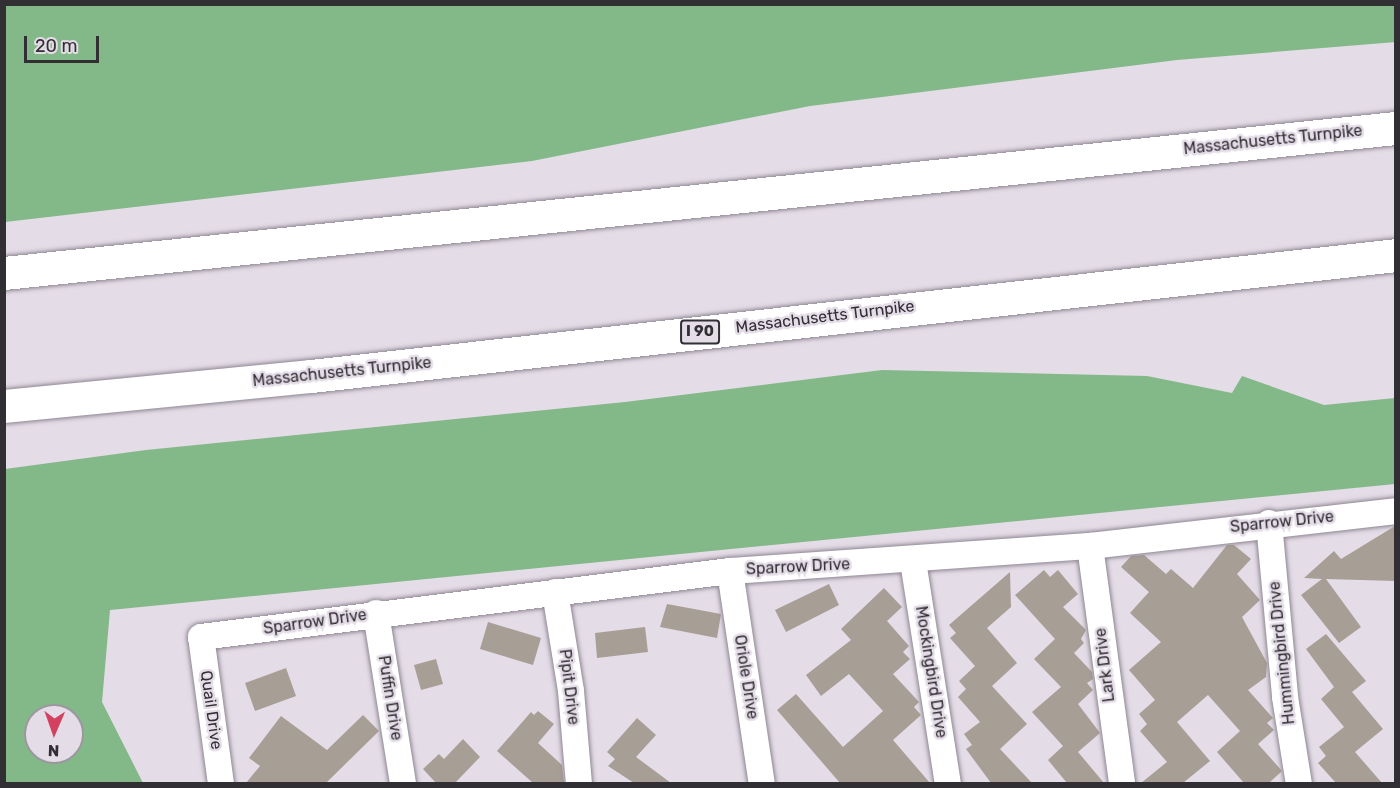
<!DOCTYPE html>
<html>
<head>
<meta charset="utf-8">
<style>
  body { margin:0 }
  #map { position:relative; width:1400px; height:788px; overflow:hidden; background:#e4dce7; font-family:Rubik,sans-serif }
  div>[style] { position:absolute }
  .forest>* { inset:0; background:#83b888 }
  .building>* { inset:0; background:#a79f95 }
  .roads { filter:drop-shadow(0 0 2px #8e8792) drop-shadow(0 0 2px #8e8792) }
  .minor>* { height:26px; margin:-13px; padding:0 13px; transform-origin:13px; border-radius:13px; background:#fff }
  .motorway>* { height:33px; margin:-16.5px; padding:0 16.5px; transform-origin:16.5px; border-radius:16.5px; background:#fff }
  span { translate:-50% -50%; white-space:nowrap; text-align:center; line-height:1.15; -webkit-text-stroke:5px #e4dce7; paint-order:stroke }
  .shield-label span { padding:2px 4px; background:#e4dce7; border:2px solid; border-radius:4px; -webkit-text-stroke-width:0 }
  .shield-label { font-size:15px; color:#312f33; font-weight:700 }
  .street-label { font-size:16px; color:#312f33 }
  .frame { position:absolute; inset:0; border:6px solid #312f33; pointer-events:none }
  .north { position:absolute; left:24px; top:704px; width:60px; height:60px; box-sizing:border-box; background:#e4dce7; border:2px solid #9c979f; border-radius:50%; rotate:182deg; font-size:16px; font-weight:700; line-height:24px; text-align:center; color:#312f33 }
  .north::after { content:''; display:block; margin:auto; width:21px; height:27px; background:#d24260; clip-path:polygon(50% 0,100% 100%,50% 72%,0 100%) }
  .scale { position:absolute; left:24px; top:36px; width:75px; height:27px; box-sizing:border-box; border:3px solid #312f33; border-top:0; padding-left:8px; font-size:18px; line-height:21px; white-space:nowrap; color:#312f33; -webkit-text-stroke:4px #e4dce7; paint-order:stroke }
</style>
</head>
<body>
<div id="map">
  <div class="forest">
    <div style="clip-path:polygon(5px 5px,1395px 4px,1396px 42px,1177px 60px,810px 106px,532px 161px,5px 222px)"></div>
    <div style="clip-path:polygon(evenodd,882px 370px,1147px 376px,1232px 393px,1242px 376px,1324px 405px,1395px 398px,1395px 484px,110px 610px,102px 702px,143px 783px,5px 783px,5px 469px,146px 450px,625px 402px,882px 370px,36px 716px,72px 716px,72px 752px,36px 752px,36px 716px)"></div>
  </div>
  <div class="building">
    <div style="clip-path:polygon(1395px 526px,1395px 581px,1326px 579px,1361px 627px,1339px 643px,1301px 595px,1322px 579px,1304px 578px,1334px 551px,1341px 559px)"></div>
    <div style="clip-path:polygon(1227px 545px,1234px 545px,1251px 559px,1237px 574px,1260px 600px,1242px 617px,1267px 663px,1266px 677px,1248px 690px,1273px 718px,1267px 723px,1274px 730px,1258px 744px,1282px 771px,1269px 783px,1244px 783px,1217px 752px,1240px 731px,1208px 695px,1177px 722px,1210px 761px,1183px 783px,1141px 783px,1167px 762px,1140px 731px,1147px 724px,1139px 714px,1155px 700px,1129px 670px,1161px 642px,1130px 613px,1149px 592px,1121px 567px,1131px 556px,1144px 555px,1166px 574px,1171px 569px,1193px 588px)"></div>
    <div style="clip-path:polygon(1044px 570px,1050px 577px,1058px 570px,1078px 594px,1063px 607px,1086px 630px,1081px 639px,1084px 643px,1074px 653px,1092px 672px,1093px 679px,1087px 683px,1093px 690px,1078px 704px,1100px 733px,1078px 752px,1104px 783px,1067px 783px,1048px 760px,1063px 746px,1032px 712px,1061px 687px,1034px 659px,1055px 639px,1015px 595px)"></div>
    <div style="clip-path:polygon(1010px 572px,1011px 607px,987px 628px,1017px 663px,992px 686px,1027px 724px,1000px 749px,1032px 783px,991px 783px,966px 749px,972px 745px,964px 734px,980px 722px,958px 697px,966px 689px,959px 681px,975px 666px,950px 638px,956px 633px,949px 625px)"></div>
    <div style="clip-path:polygon(829px 584px,839px 605px,786px 632px,775px 610px)"></div>
    <div style="clip-path:polygon(884px 588px,902px 607px,887px 621px,909px 646px,903px 652px,910px 659px,893px 674px,919px 702px,914px 707px,921px 715px,893px 740px,930px 783px,840px 783px,777px 710px,796px 694px,843px 747px,883px 711px,849px 674px,821px 696px,806px 675px,851px 640px,841px 629px)"></div>
    <div style="clip-path:polygon(667px 604px,721px 614px,717px 638px,660px 627px)"></div>
    <div style="clip-path:polygon(488px 622px,541px 638px,533px 665px,480px 649px)"></div>
    <div style="clip-path:polygon(645px 627px,648px 652px,597px 658px,595px 633px)"></div>
    <div style="clip-path:polygon(1326px 634px,1366px 681px,1352px 692px,1383px 729px,1355px 752px,1382px 783px,1336px 783px,1318px 763px,1326px 756px,1319px 747px,1344px 727px,1321px 699px,1334px 687px,1306px 649px)"></div>
    <div style="clip-path:polygon(436px 659px,443px 684px,421px 690px,414px 665px)"></div>
    <div style="clip-path:polygon(286px 668px,296px 696px,255px 711px,245px 683px)"></div>
    <div style="clip-path:polygon(538px 711px,554px 724px,538px 743px,562px 765px,564px 783px,533px 783px,497px 751px,531px 712px,534px 715px)"></div>
    <div style="clip-path:polygon(363px 715px,379px 731px,326px 783px,246px 783px,260px 766px,249px 758px,281px 716px,327px 750px)"></div>
    <div style="clip-path:polygon(637px 718px,656px 735px,636px 757px,671px 783px,634px 783px,608px 766px,615px 759px,607px 752px)"></div>
    <div style="clip-path:polygon(463px 739px,480px 757px,455px 783px,436px 783px,423px 769px,439px 754px,444px 759px)"></div>
  </div>
  <div class="roads">
    <div class="minor">
      <div style="left:1269px;top:523px;width:175px;rotate:84.7deg"></div>
      <div style="left:1285px;top:697px;width:88px;rotate:80.9deg"></div>
      <div style="left:1090px;top:546px;width:240px;rotate:82.3deg"></div>
      <div style="left:913px;top:561px;width:226px;rotate:81.1deg"></div>
      <div style="left:730px;top:571px;width:215px;rotate:81.5deg"></div>
      <div style="left:555px;top:592px;width:100px;rotate:80.8deg"></div>
      <div style="left:571px;top:691px;width:93px;rotate:85.1deg"></div>
      <div style="left:376px;top:613px;width:173px;rotate:81deg"></div>
      <div style="left:221px;top:784px;width:148px;rotate:-97.7deg"></div>
      <div style="left:201px;top:637px;width:533px;rotate:-7.11deg"></div>
      <div style="left:730px;top:571px;width:361px;rotate:-4deg"></div>
      <div style="left:1090px;top:546px;width:308px;rotate:-6.5deg"></div>
    </div>
    <div class="motorway">
      <div style="left:4px;top:273px;width:1400px;rotate:-5.95deg"></div>
      <div style="left:4px;top:406px;width:308px;rotate:-5.6deg"></div>
      <div style="left:311px;top:376px;width:1092px;rotate:-6.36deg"></div>
    </div>
  </div>
  <div class="shield-label">
    <span style="left:700px;top:332px">I 90</span>
  </div>
  <div class="street-label">
    <span style="left:1273px;top:140px;rotate:-6deg">Massachusetts Turnpike</span>
    <span style="left:825px;top:317px;rotate:-7deg">Massachusetts Turnpike</span>
    <span style="left:342px;top:372px;rotate:-6deg">Massachusetts Turnpike</span>
    <span style="left:1282px;top:522px;rotate:-6deg">Sparrow Drive</span>
    <span style="left:798px;top:567px;rotate:-3deg">Sparrow Drive</span>
    <span style="left:315px;top:622px;rotate:-8deg">Sparrow Drive</span>
    <span style="left:1282px;top:653px;rotate:-96deg">Hummingbird Drive</span>
    <span style="left:1105px;top:665px;rotate:-97deg">Lark Drive</span>
    <span style="left:931px;top:672px;rotate:81deg">Mockingbird Drive</span>
    <span style="left:746px;top:677px;rotate:81deg">Oriole Drive</span>
    <span style="left:569px;top:687px;rotate:83deg">Pipit Drive</span>
    <span style="left:390px;top:698px;rotate:81deg">Puffin Drive</span>
    <span style="left:211px;top:710px;rotate:82deg">Quail Drive</span>
  </div>
  <div class="frame"></div>
  <div class="north">N</div>
  <div class="scale">20 m</div>
</div>
</body>
</html>
